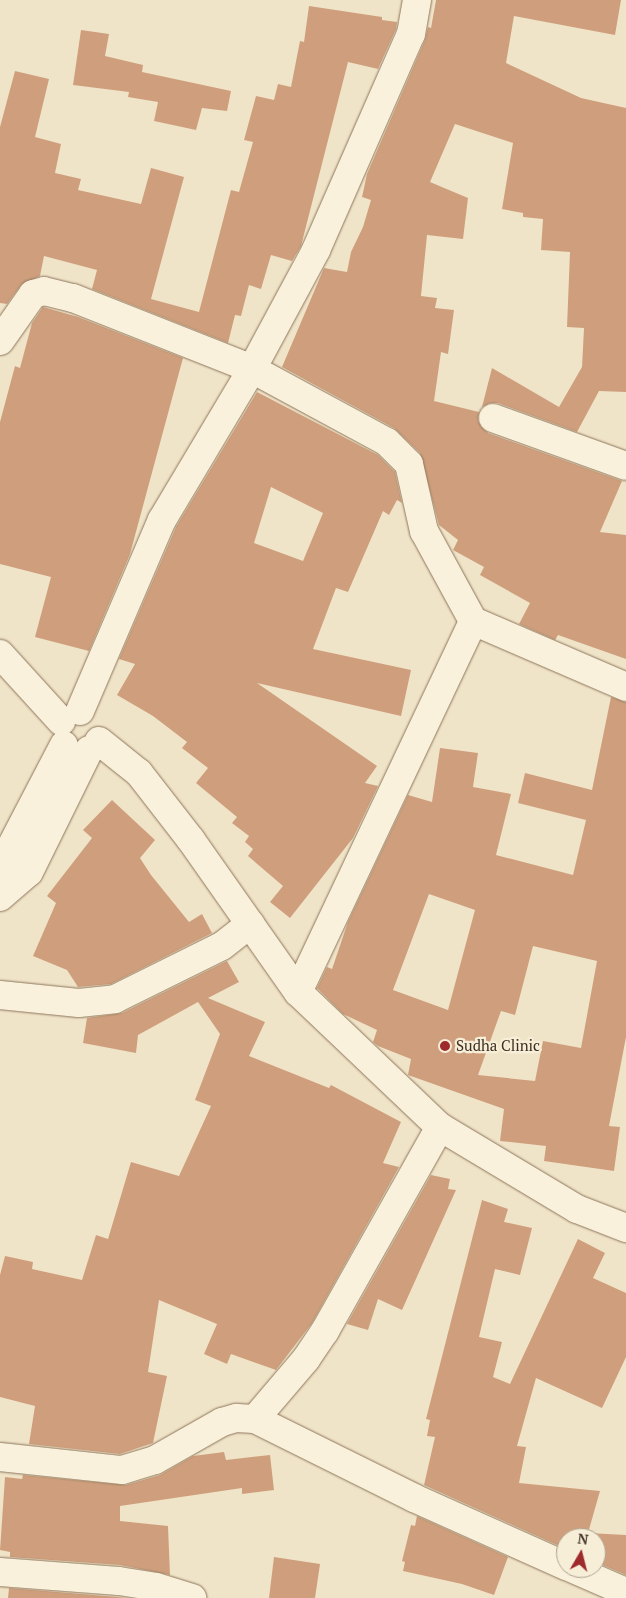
<!DOCTYPE html>
<html>
<head>
<meta charset="utf-8">
<style>
  body { margin:0 }
  #map { position:relative; width:626px; height:1598px; overflow:hidden; background:#f0e4c8; font-family:"PT Serif",serif }
  div>[style] { position:absolute }
  .building>* { inset:0; background:#cf9f7d }
  .roads { filter:drop-shadow(0 0 1px #8d765c) drop-shadow(0 0 1px #8d765c) }
  .minor>* { height:28px; margin:-14px; padding:0 14px; transform-origin:14px; border-radius:14px; background:#faf1dc }
  .dots>* { width:14px; height:14px; translate:-50% -50%; box-sizing:border-box; border:2px solid #f7eed8; border-radius:50% }
  span { translate:-50% -50%; white-space:nowrap; text-align:center; line-height:1.15; -webkit-text-stroke:4.5px #f7eed8; paint-order:stroke }
  .poi-label { font-size:15px; color:#3d2e20 }
  .left { translate:0 -50%; text-align:left }
  .north { position:absolute; left:556px; top:1528px; width:50px; height:50px; box-sizing:border-box; background:#f7eed8; border:1px solid #ada18e; border-radius:50%; rotate:8deg; font-size:14px; font-weight:700; line-height:20px; text-align:center; color:#3d2e20 }
  .north::after { content:''; display:block; margin:auto; width:18px; height:22px; background:#9e2a2b; clip-path:polygon(50% 0,100% 100%,50% 72%,0 100%) }
</style>
</head>
<body>
<div id="map">
  <div class="building">
    <div style="clip-path:polygon(436px 0,621px 0,615px 35px,514px 16px,506px 63px,581px 98px,626px 108px,626px 392px,599px 391px,577px 432px,498px 403px,490px 403px,482px 407px,492px 368px,559px 407px,582px 367px,584px 328px,567px 327px,570px 252px,541px 250px,543px 219px,523px 217px,523px 213px,502px 209px,513px 143px,455px 124px,430px 182px,468px 198px,463px 239px,427px 235px,421px 296px,437px 298px,435px 308px,454px 310px,448px 354px,441px 352px,434px 401px,479px 412px,478px 421px,488px 433px,622px 481px,600px 532px,626px 535px,626px 659px,558px 635px,555px 640px,519px 624px,530px 603px,480px 575px,484px 567px,453px 550px,458px 540px,439px 525px,420px 453px,394px 428px,282px 367px,324px 268px,347px 272px,351px 252px,363px 227px,371px 200px,362px 197px,367px 174px,425px 40px,428px 27px,431px 28px)"></div>
    <div style="clip-path:polygon(309px 6px,382px 17px,382px 20px,397px 22px,396px 29px,378px 69px,348px 62px,301px 246px,292px 261px,271px 255px,261px 289px,249px 285px,241px 316px,235px 315px,228px 343px,92px 289px,97px 270px,44px 256px,40px 276px,21px 285px,7px 304px,0 303px,0 127px,15px 71px,49px 79px,35px 137px,61px 144px,55px 173px,81px 179px,78px 190px,141px 204px,151px 168px,184px 177px,151px 299px,199px 312px,231px 190px,239px 192px,253px 142px,244px 140px,256px 96px,274px 100px,278px 84px,291px 87px,300px 41px,304px 42px)"></div>
    <div style="clip-path:polygon(81px 30px,109px 34px,105px 56px,143px 65px,142px 72px,231px 91px,227px 111px,202px 108px,196px 130px,154px 121px,158px 102px,128px 97px,129px 92px,73px 85px)"></div>
    <div style="clip-path:polygon(43px 307px,78px 317px,183px 358px,130px 554px,89px 651px,35px 637px,51px 577px,0 564px,0 422px,15px 366px,20px 368px,32px 323px)"></div>
    <div style="clip-path:polygon(evenodd,257px 392px,378px 455px,395px 472px,402px 503px,397px 500px,389px 515px,383px 511px,348px 592px,336px 588px,313px 649px,411px 670px,401px 716px,257px 683px,377px 766px,365px 783px,378px 786px,353px 838px,290px 918px,270px 902px,283px 886px,248px 856px,253px 849px,245px 842px,249px 836px,232px 823px,237px 817px,196px 783px,208px 768px,182px 748px,187px 742px,153px 716px,117px 695px,135px 664px,119px 659px,176px 527px,257px 392px,271px 487px,323px 513px,303px 561px,254px 543px,271px 487px)"></div>
    <div style="clip-path:polygon(evenodd,611px 697px,626px 702px,626px 1037px,609px 1126px,620px 1127px,614px 1171px,544px 1161px,546px 1146px,500px 1141px,504px 1109px,408px 1075px,411px 1059px,378px 1046px,373px 1042px,377px 1030px,343px 1014px,317px 988px,327px 967px,332px 969px,348px 922px,408px 795px,432px 802px,440px 748px,478px 753px,473px 787px,511px 794px,496px 855px,573px 875px,586px 820px,518px 803px,525px 773px,592px 790px,611px 697px,429px 894px,475px 910px,448px 1010px,393px 990px,429px 894px,611px 697px,533px 946px,597px 961px,581px 1048px,543px 1041px,535px 1081px,478px 1075px,501px 1011px,515px 1015px,533px 946px)"></div>
    <div style="clip-path:polygon(112px 800px,155px 840px,140px 858px,151px 875px,189px 922px,202px 914px,212px 933px,111px 984px,78px 987px,67px 970px,33px 956px,56px 903px,47px 896px,92px 838px,83px 830px)"></div>
    <div style="clip-path:polygon(227px 961px,239px 982px,208px 998px,265px 1022px,249px 1056px,329px 1088px,331px 1085px,401px 1122px,383px 1163px,399px 1167px,312px 1323px,276px 1370px,231px 1354px,227px 1364px,204px 1354px,217px 1324px,159px 1300px,148px 1372px,167px 1376px,153px 1443px,120px 1454px,29px 1444px,35px 1406px,0 1397px,0 1275px,5px 1256px,33px 1262px,32px 1269px,82px 1280px,96px 1235px,108px 1239px,131px 1162px,179px 1176px,211px 1106px,195px 1100px,220px 1034px,198px 1002px,138px 1035px,136px 1053px,83px 1043px,87px 1018px,122px 1013px)"></div>
    <div style="clip-path:polygon(431px 1175px,450px 1179px,448px 1189px,456px 1190px,402px 1310px,378px 1299px,368px 1330px,347px 1324px)"></div>
    <div style="clip-path:polygon(482px 1200px,508px 1209px,504px 1222px,532px 1228px,520px 1275px,495px 1269px,479px 1337px,502px 1342px,493px 1377px,510px 1384px,578px 1239px,605px 1253px,593px 1278px,626px 1293px,626px 1357px,602px 1408px,536px 1378px,517px 1446px,526px 1447px,519px 1483px,600px 1491px,588px 1533px,626px 1535px,626px 1575px,596px 1562px,596px 1538px,566px 1538px,566px 1549px,424px 1485px,435px 1437px,427px 1436px,430px 1420px,426px 1419px)"></div>
    <div style="clip-path:polygon(224px 1452px,226px 1460px,270px 1455px,274px 1490px,242px 1494px,242px 1488px,120px 1506px,120px 1521px,168px 1526px,170px 1575px,120px 1565px,10px 1557px,10px 1552px,0 1550px,5px 1477px,22px 1479px,23px 1475px,126px 1485px,160px 1475px,193px 1456px)"></div>
    <div style="clip-path:polygon(417px 1516px,508px 1557px,494px 1595px,462px 1584px,403px 1571px,405px 1562px,402px 1561px,411px 1525px,415px 1526px)"></div>
    <div style="clip-path:polygon(274px 1557px,320px 1564px,315px 1598px,269px 1598px)"></div>
    <div style="clip-path:polygon(9px 1588px,117px 1597px,126px 1598px,8px 1598px)"></div>
  </div>
  <div class="roads">
    <div class="minor">
      <div style="left:0;top:341px;width:57px;rotate:-54.9deg"></div>
      <div style="left:33px;top:294px;width:11px;rotate:-15deg"></div>
      <div style="left:44px;top:291px;width:30px;rotate:14deg"></div>
      <div style="left:73px;top:298px;width:193px;rotate:21.6deg"></div>
      <div style="left:252px;top:369px;width:153px;rotate:28.4deg"></div>
      <div style="left:387px;top:442px;width:31px;rotate:45deg"></div>
      <div style="left:409px;top:464px;width:69px;rotate:77.4deg"></div>
      <div style="left:424px;top:531px;width:102px;rotate:61.4deg"></div>
      <div style="left:493px;top:418px;width:141px;rotate:19.8deg"></div>
      <div style="left:0;top:654px;width:91px;rotate:47.7deg"></div>
      <div style="left:80px;top:711px;width:208px;rotate:-66.8deg"></div>
      <div style="left:162px;top:520px;width:176px;rotate:-59.2deg"></div>
      <div style="left:252px;top:369px;width:135px;rotate:-61.7deg"></div>
      <div style="left:316px;top:250px;width:236px;rotate:-66.3deg"></div>
      <div style="left:411px;top:34px;width:35px;rotate:-80deg"></div>
      <div style="left:99px;top:741px;width:51px;rotate:38.7deg"></div>
      <div style="left:139px;top:773px;width:85px;rotate:52.2deg"></div>
      <div style="left:191px;top:840px;width:186px;rotate:54.9deg"></div>
      <div style="left:298px;top:992px;width:196px;rotate:43.6deg"></div>
      <div style="left:440px;top:1127px;width:160px;rotate:30.9deg"></div>
      <div style="left:577px;top:1209px;width:53px;rotate:21.2deg"></div>
      <div style="left:0;top:896px;width:32px;rotate:-86deg"></div>
      <div style="left:2px;top:864px;width:134px;rotate:-62.5deg"></div>
      <div style="left:0;top:897px;width:38px;rotate:-41deg"></div>
      <div style="left:29px;top:872px;width:136px;rotate:-63.8deg"></div>
      <div style="left:298px;top:992px;width:410px;rotate:-64.7deg"></div>
      <div style="left:473px;top:621px;width:167px;rotate:23.3deg"></div>
      <div style="left:0;top:995px;width:79px;rotate:5.8deg"></div>
      <div style="left:79px;top:1003px;width:36px;rotate:-6deg"></div>
      <div style="left:115px;top:999px;width:119px;rotate:-26.4deg"></div>
      <div style="left:222px;top:946px;width:36px;rotate:-38deg"></div>
      <div style="left:255px;top:1419px;width:79px;rotate:-49.6deg"></div>
      <div style="left:306px;top:1359px;width:34px;rotate:-56deg"></div>
      <div style="left:325px;top:1331px;width:234px;rotate:-60.6deg"></div>
      <div style="left:0;top:1457px;width:123px;rotate:6.1deg"></div>
      <div style="left:122px;top:1470px;width:34px;rotate:-17deg"></div>
      <div style="left:155px;top:1460px;width:77px;rotate:-29.6deg"></div>
      <div style="left:222px;top:1422px;width:15px;rotate:-16deg"></div>
      <div style="left:236px;top:1418px;width:19px;rotate:3deg"></div>
      <div style="left:255px;top:1419px;width:178px;rotate:26.4deg"></div>
      <div style="left:414px;top:1498px;width:167px;rotate:24.1deg"></div>
      <div style="left:571px;top:1568px;width:60px;rotate:23.6deg"></div>
      <div style="left:0;top:1572px;width:119px;rotate:4.3deg"></div>
      <div style="left:119px;top:1581px;width:37px;rotate:9deg"></div>
      <div style="left:156px;top:1587px;width:38px;rotate:17deg"></div>
    </div>
  </div>
  <div class="dots">
    <div style="left:445px;top:1046px;background:#9e2a2b"></div>
  </div>
  <div class="poi-label">
    <span class="left" style="left:456px;top:1046px">Sudha Clinic</span>
  </div>
  <div class="north">N</div>
</div>
</body>
</html>
